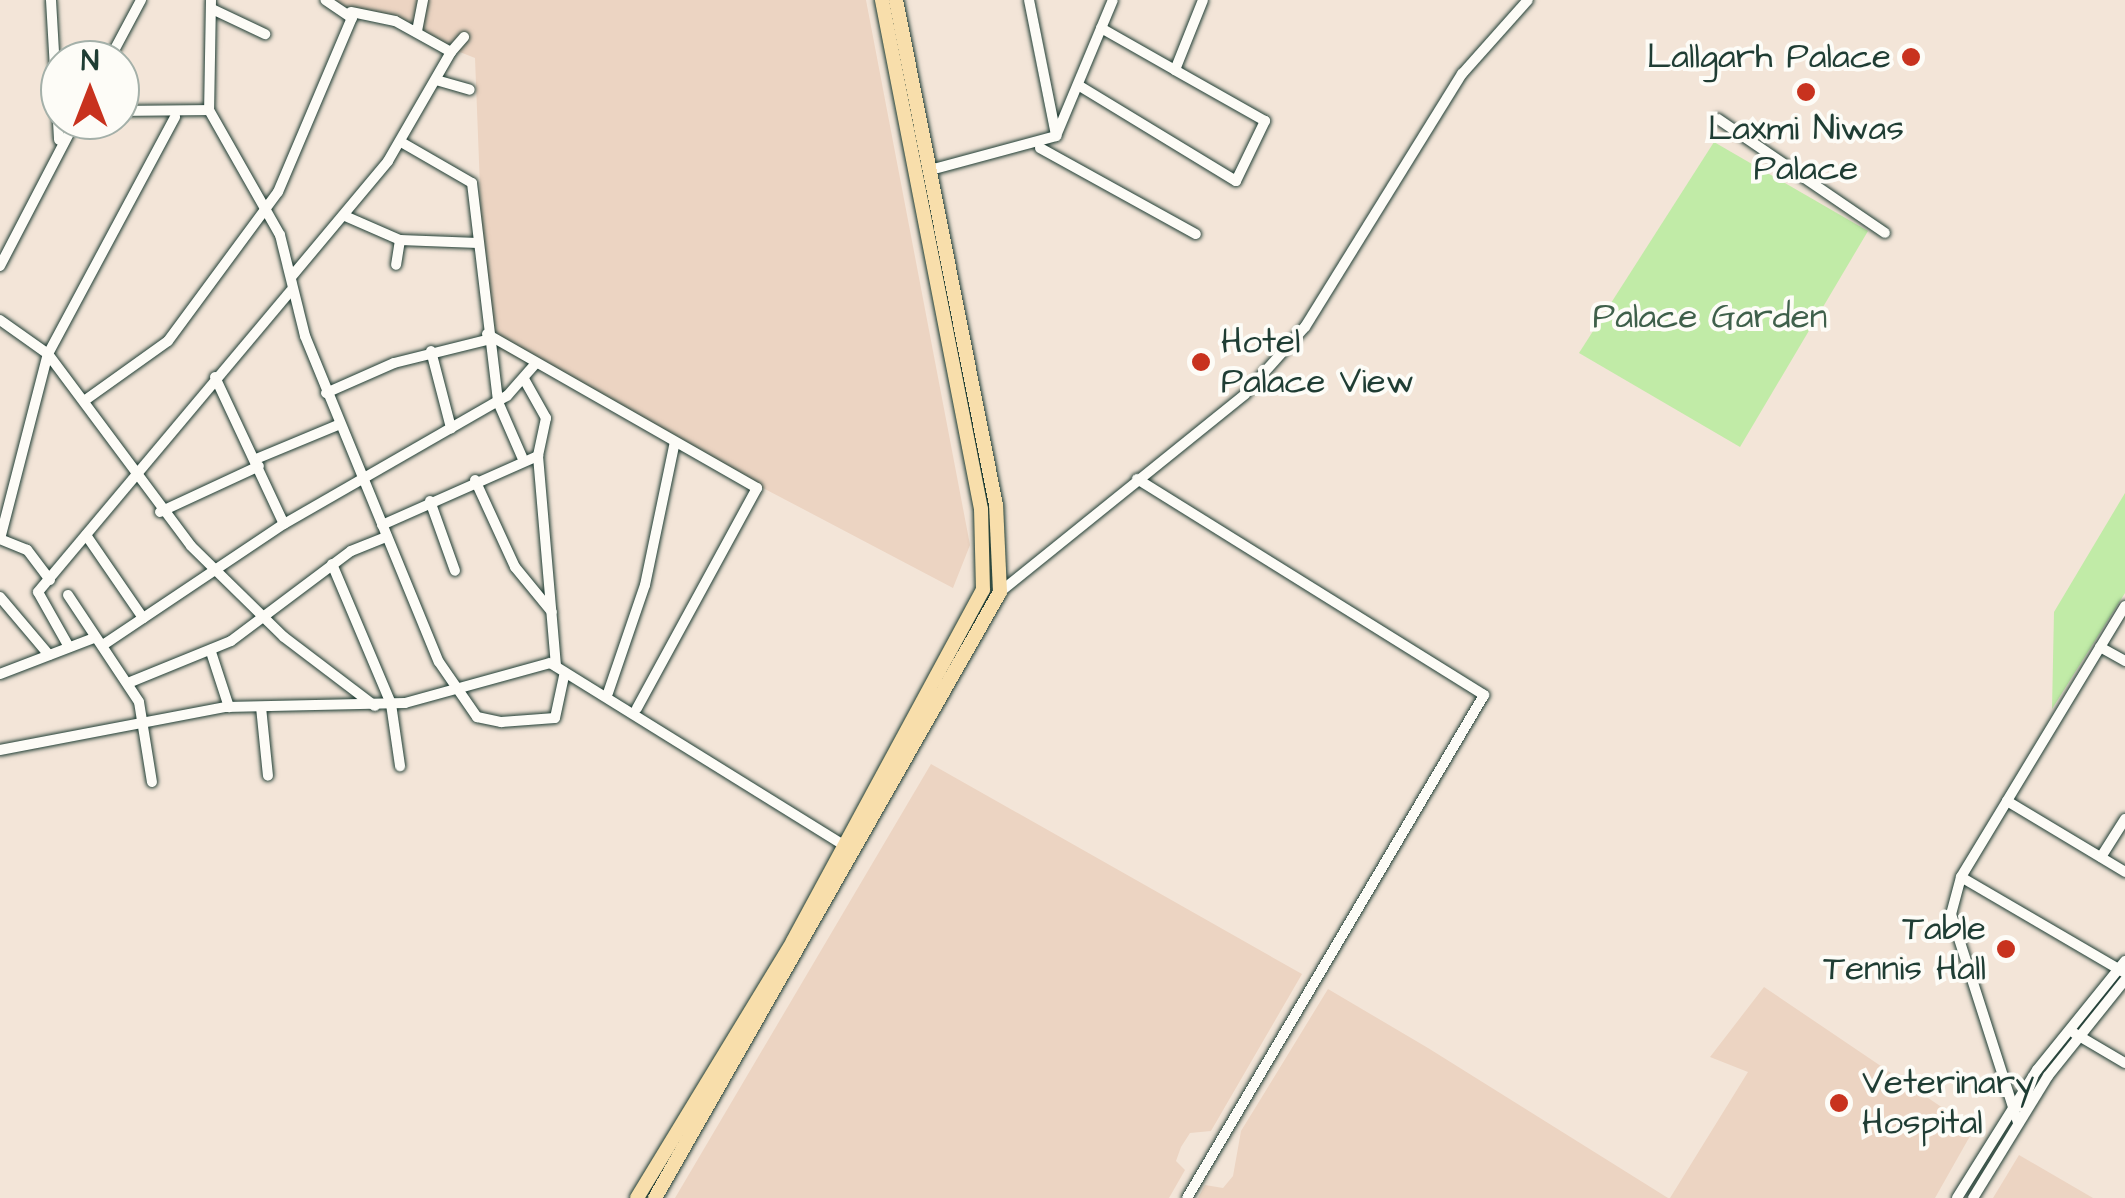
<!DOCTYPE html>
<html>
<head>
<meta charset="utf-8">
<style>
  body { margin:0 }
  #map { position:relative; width:2125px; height:1198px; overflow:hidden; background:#f3e5d8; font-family:"Architects Daughter",sans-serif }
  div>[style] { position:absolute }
  .built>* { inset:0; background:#ecd4c2 }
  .green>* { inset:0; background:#c1eba7 }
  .roads { filter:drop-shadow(0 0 2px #1f3d34) drop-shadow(0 0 2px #1f3d34) }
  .minor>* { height:10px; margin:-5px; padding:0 5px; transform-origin:5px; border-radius:5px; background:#fdfcf7 }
  .major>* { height:14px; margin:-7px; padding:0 7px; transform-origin:7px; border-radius:7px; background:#f8deab }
  .dots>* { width:28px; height:28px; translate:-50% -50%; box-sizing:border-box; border:5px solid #fdfcf7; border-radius:50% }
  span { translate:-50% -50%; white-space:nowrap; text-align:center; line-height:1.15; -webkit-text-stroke:8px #fdfcf7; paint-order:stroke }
  .poi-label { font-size:35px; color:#1f3d34 }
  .right { translate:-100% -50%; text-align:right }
  .left { translate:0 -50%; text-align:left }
  .park-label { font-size:35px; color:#3f604b }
  .north { position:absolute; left:40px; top:40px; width:100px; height:100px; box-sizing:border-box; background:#fdfcf7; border:2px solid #a4b0a9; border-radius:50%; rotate:0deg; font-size:28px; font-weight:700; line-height:40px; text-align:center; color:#1f3d34 }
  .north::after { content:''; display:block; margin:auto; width:35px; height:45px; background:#c8321e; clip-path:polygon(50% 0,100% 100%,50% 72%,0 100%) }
</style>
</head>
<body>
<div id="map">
  <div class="built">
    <div style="clip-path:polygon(329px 0,866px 0,970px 545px,953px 588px,486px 342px,475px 58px)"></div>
    <div style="clip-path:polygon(931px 764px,1302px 974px,1211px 1131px,1190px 1133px,1181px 1147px,1176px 1161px,1185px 1170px,1169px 1198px,675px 1198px)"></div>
    <div style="clip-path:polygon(1764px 987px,1974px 1129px,1935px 1198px,1670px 1198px,1748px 1072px,1710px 1057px)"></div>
    <div style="clip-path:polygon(1328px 989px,1428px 1048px,1668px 1198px,1198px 1198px,1205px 1185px,1223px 1188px,1233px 1176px,1241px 1131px)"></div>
    <div style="clip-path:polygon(2019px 1155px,2081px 1191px,2093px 1198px,1993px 1198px)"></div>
  </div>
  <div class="green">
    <div style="clip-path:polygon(1714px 142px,1868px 231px,1740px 447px,1579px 353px)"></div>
    <div style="clip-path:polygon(2125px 493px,2125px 593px,2052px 709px,2054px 612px)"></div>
  </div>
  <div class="roads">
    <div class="minor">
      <div style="left:51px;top:0;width:140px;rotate:86.7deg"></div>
      <div style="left:211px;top:0;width:110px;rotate:91deg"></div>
      <div style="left:209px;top:110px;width:144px;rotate:60.4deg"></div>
      <div style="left:280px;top:235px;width:104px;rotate:76.1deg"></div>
      <div style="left:305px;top:336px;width:352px;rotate:67.7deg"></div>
      <div style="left:439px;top:662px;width:67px;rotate:55.4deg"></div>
      <div style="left:477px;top:717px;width:25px;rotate:12deg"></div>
      <div style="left:501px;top:722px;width:54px;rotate:-4.2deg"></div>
      <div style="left:555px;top:718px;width:43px;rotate:-77.9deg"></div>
      <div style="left:1029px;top:0;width:138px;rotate:78.7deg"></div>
      <div style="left:212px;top:9px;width:59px;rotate:25.3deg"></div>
      <div style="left:1101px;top:28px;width:85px;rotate:29.6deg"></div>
      <div style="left:1175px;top:70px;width:75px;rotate:-68.2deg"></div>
      <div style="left:417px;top:31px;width:32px;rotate:-79deg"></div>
      <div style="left:451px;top:52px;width:20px;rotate:-49deg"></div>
      <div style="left:109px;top:60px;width:68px;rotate:-61.9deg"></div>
      <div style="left:436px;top:80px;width:35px;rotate:16deg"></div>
      <div style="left:1078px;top:85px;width:185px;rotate:31.3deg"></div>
      <div style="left:1236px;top:181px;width:67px;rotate:-64.2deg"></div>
      <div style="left:1265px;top:121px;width:103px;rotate:-150.5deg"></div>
      <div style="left:120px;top:111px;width:89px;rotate:-0.6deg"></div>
      <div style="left:1718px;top:119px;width:202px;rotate:34.3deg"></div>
      <div style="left:401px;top:142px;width:82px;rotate:30deg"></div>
      <div style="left:472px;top:183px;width:221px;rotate:83.2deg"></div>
      <div style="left:498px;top:402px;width:60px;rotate:66.4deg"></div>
      <div style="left:1040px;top:148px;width:178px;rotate:28.9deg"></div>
      <div style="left:930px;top:170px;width:131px;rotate:-15.1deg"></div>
      <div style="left:1056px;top:136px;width:147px;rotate:-67.3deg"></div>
      <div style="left:345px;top:216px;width:60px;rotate:23.6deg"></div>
      <div style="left:400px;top:240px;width:25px;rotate:99deg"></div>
      <div style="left:400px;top:240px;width:78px;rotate:2.2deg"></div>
      <div style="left:0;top:266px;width:165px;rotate:-62.5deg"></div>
      <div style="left:292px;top:276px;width:150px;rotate:-50.1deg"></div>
      <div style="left:388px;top:161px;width:126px;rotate:-60deg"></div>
      <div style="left:451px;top:52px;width:64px;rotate:-151deg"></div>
      <div style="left:395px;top:21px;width:45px;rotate:-168.4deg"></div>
      <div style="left:0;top:320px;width:59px;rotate:35.3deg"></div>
      <div style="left:48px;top:354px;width:239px;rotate:53.3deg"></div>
      <div style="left:191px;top:546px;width:130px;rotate:44.4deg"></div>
      <div style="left:284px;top:637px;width:114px;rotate:37.2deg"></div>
      <div style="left:487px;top:334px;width:311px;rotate:29.7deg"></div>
      <div style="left:757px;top:488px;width:251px;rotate:118.6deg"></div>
      <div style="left:431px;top:351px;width:80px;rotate:75.4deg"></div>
      <div style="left:215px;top:377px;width:162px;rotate:64.9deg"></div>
      <div style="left:524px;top:379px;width:45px;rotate:60.6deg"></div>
      <div style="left:546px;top:418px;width:39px;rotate:102deg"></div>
      <div style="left:326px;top:393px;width:74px;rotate:-23.8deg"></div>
      <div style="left:394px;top:363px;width:96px;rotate:-13.9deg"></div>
      <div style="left:84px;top:401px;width:103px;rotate:-35.5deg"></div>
      <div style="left:168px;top:341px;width:185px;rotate:-53.6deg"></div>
      <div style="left:278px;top:192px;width:189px;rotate:-67deg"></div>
      <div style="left:352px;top:18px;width:32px;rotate:-146deg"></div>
      <div style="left:256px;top:459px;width:91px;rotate:-22.6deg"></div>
      <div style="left:1137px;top:479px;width:409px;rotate:31.9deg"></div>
      <div style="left:1484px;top:695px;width:584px;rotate:120.56deg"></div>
      <div style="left:475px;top:480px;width:96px;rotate:65.3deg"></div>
      <div style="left:515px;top:567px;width:58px;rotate:50.6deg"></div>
      <div style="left:430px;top:501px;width:74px;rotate:70.3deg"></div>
      <div style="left:160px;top:512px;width:109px;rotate:-24.9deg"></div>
      <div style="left:382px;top:525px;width:171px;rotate:-23.9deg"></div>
      <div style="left:538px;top:456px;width:211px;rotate:85.1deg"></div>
      <div style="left:86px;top:535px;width:101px;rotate:55.5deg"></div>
      <div style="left:332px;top:564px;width:152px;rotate:67.1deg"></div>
      <div style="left:391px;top:704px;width:63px;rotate:81.7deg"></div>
      <div style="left:50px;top:580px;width:38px;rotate:-127deg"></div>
      <div style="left:27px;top:550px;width:29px;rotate:-158deg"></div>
      <div style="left:0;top:539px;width:191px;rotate:-75.5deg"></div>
      <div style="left:48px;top:354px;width:269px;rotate:-61.8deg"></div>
      <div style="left:1000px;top:592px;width:315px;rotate:-38.9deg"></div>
      <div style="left:1245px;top:394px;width:90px;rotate:-48.2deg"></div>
      <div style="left:1305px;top:327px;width:298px;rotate:-58.2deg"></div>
      <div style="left:1462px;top:74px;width:99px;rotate:-48.3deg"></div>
      <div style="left:68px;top:595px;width:128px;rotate:56.4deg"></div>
      <div style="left:139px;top:702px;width:81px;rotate:80.8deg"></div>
      <div style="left:0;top:597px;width:76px;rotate:49.8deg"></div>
      <div style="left:2125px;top:606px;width:228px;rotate:121.2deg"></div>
      <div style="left:2007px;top:801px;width:138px;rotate:31deg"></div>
      <div style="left:106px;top:643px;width:214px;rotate:-33.8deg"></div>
      <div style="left:284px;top:524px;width:257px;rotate:-29.9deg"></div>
      <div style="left:507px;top:396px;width:44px;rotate:-48.7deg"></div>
      <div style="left:69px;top:647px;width:63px;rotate:-119.4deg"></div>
      <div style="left:38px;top:592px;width:393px;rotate:-50deg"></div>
      <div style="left:2100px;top:647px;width:29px;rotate:29deg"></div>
      <div style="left:211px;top:652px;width:58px;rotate:71.9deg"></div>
      <div style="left:0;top:674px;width:101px;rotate:-21deg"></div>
      <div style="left:128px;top:683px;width:111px;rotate:-22.2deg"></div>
      <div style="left:231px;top:641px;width:150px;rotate:-36.9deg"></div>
      <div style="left:351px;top:551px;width:38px;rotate:-22deg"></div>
      <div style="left:608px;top:693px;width:114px;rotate:-71.1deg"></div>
      <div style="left:645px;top:585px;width:146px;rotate:-78.2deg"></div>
      <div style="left:261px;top:707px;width:69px;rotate:84.2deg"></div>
      <div style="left:0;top:750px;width:230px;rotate:-10.8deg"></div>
      <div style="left:226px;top:707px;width:179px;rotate:-1.3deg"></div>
      <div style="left:405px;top:703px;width:150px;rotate:-15.4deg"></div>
      <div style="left:550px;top:663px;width:346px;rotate:31.8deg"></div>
      <div style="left:2007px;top:801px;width:89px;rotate:121.2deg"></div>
      <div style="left:1961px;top:877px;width:38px;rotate:105deg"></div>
      <div style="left:1951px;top:914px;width:219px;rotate:72.2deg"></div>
      <div style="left:2101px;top:857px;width:45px;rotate:-57.7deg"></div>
      <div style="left:1961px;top:877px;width:190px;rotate:30.3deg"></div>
      <div style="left:2074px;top:1033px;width:59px;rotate:30.5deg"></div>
      <div style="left:1957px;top:1198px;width:151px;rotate:-58deg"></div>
      <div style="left:2037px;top:1070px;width:140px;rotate:-51.1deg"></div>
      <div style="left:1973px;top:1198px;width:143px;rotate:-58.4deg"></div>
      <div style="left:2048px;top:1076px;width:123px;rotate:-51.3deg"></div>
    </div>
    <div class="major">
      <div style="left:637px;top:1198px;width:301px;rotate:-58.7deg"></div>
      <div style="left:793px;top:941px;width:399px;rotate:-61.6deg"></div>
      <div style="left:983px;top:590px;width:81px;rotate:-91.4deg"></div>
      <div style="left:981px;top:509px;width:519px;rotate:-101.01deg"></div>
      <div style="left:655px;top:1198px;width:697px;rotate:-60.35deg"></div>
      <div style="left:1000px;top:592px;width:87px;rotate:-92.6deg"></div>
      <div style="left:996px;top:505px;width:515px;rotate:-101.2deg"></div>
    </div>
  </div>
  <div class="dots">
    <div style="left:1911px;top:57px;background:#c8321e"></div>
    <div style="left:1806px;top:92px;background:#c8321e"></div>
    <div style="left:1201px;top:362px;background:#c8321e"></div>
    <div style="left:2006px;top:949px;background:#c8321e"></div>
    <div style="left:1839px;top:1103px;background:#c8321e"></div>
  </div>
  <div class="poi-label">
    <span class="right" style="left:1891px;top:57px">Lallgarh Palace</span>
    <span style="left:1806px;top:149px">Laxmi Niwas<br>Palace</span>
    <span class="left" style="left:1221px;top:362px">Hotel<br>Palace View</span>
    <span class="right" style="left:1986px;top:949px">Table<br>Tennis Hall</span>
    <span class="left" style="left:1862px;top:1103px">Veterinary<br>Hospital</span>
  </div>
  <div class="park-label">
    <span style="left:1710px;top:317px">Palace Garden</span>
  </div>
  <div class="north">N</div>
</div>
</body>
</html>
